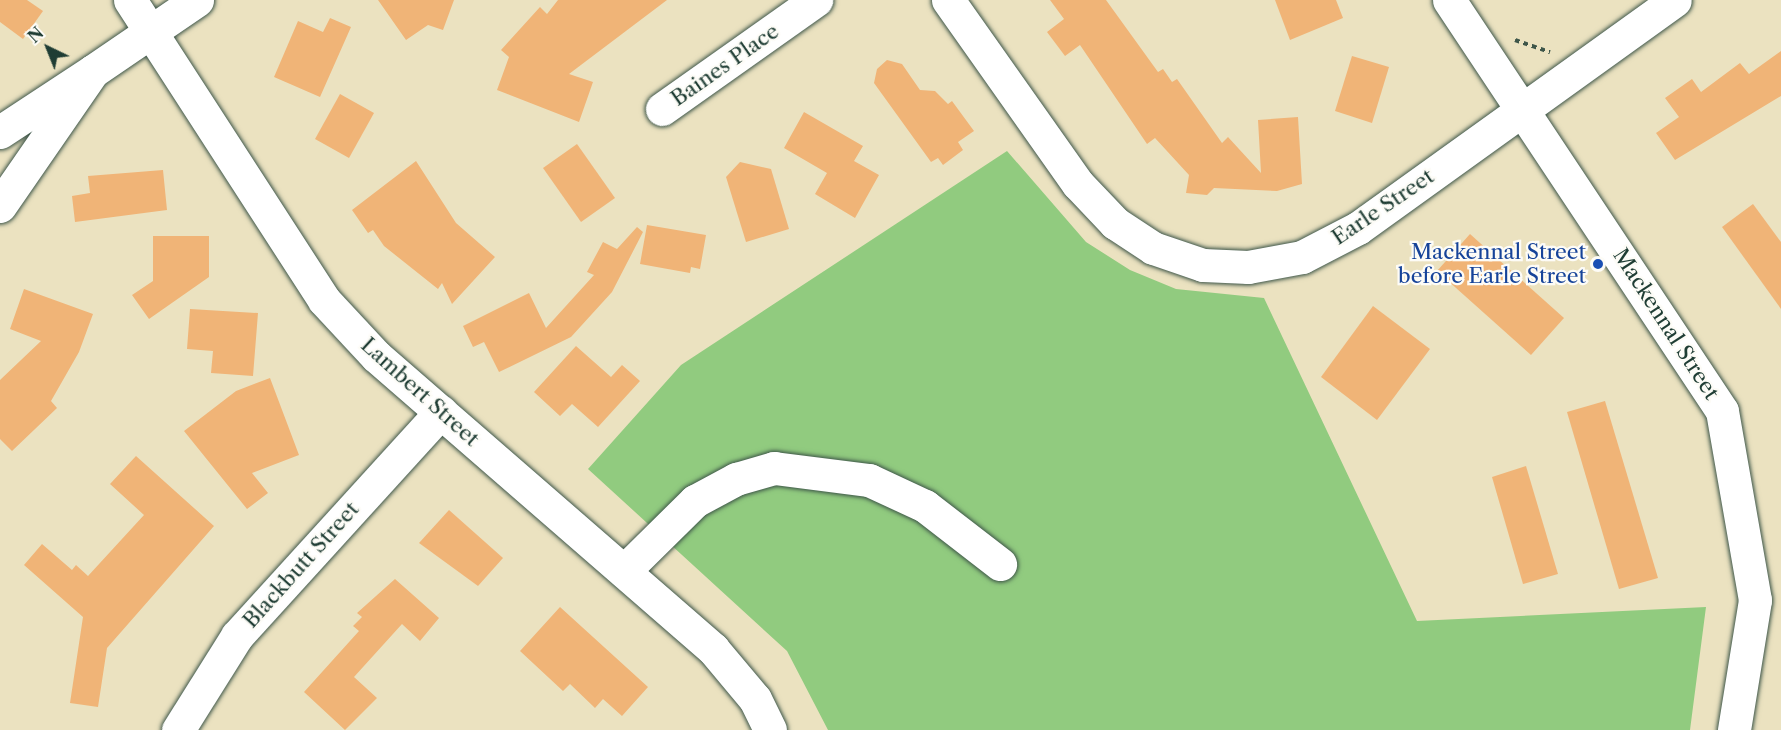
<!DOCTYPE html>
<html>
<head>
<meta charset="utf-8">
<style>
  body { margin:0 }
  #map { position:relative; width:1781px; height:730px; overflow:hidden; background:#ebe2c0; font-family:"Libre Caslon Text",serif }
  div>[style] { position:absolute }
  .green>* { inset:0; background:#91cb7f }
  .building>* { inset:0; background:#f0b477 }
  .path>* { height:4px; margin-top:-2px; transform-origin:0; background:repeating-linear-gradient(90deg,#3e5649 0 4.5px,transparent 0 9px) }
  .roads { filter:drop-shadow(0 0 2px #3e5649) drop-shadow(0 0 2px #3e5649) }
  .minor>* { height:33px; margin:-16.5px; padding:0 16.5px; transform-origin:16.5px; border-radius:16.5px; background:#fff }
  .dots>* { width:16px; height:16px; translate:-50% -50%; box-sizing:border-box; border:3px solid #fdfcf7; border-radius:50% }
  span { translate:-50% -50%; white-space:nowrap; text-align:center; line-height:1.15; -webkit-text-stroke:4.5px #fdfcf7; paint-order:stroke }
  .street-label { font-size:21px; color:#1f3d34 }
  .transit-label { font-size:21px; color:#164399 }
  .right { translate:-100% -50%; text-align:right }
  .north { position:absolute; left:18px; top:18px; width:60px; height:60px; -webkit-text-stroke:4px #fdfcf7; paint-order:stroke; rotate:317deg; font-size:16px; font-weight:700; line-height:24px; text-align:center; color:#1f3d34 }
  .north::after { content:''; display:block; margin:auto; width:21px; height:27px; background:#1f3d34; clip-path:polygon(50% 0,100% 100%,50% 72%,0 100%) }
</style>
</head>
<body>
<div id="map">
  <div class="green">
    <div style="clip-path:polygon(1007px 151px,1086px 242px,1130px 270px,1176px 289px,1264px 298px,1417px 621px,1706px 607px,1690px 730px,828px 730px,787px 651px,588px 469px,681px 365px)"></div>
  </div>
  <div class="building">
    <div style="clip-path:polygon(0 0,27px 0,43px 11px,23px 39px,0 22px)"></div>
    <div style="clip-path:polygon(378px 0,454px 0,443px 30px,428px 25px,406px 40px)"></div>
    <div style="clip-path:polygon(558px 0,667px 0,569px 74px,593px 82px,579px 122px,497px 90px,509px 57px,501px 50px,540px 7px,547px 14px)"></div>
    <div style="clip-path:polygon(1050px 0,1106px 0,1158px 72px,1163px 69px,1172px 82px,1177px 79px,1222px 143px,1228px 137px,1261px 173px,1258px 120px,1298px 117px,1302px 184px,1277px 191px,1214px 188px,1207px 195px,1186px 193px,1189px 175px,1155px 138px,1147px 144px,1080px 45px,1065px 56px,1047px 32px,1064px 19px)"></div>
    <div style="clip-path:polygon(1275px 0,1336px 0,1343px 18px,1290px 40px)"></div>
    <div style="clip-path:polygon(330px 18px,351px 27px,320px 97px,274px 77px,298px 21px,323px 32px)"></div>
    <div style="clip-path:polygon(1781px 51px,1781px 96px,1675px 160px,1656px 133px,1679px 117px,1665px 98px,1692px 79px,1701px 92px,1740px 63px,1749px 74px)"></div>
    <div style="clip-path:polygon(1352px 56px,1389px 67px,1372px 123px,1335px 111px)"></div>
    <div style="clip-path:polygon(887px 60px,902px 64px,920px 90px,935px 91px,948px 104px,952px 101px,974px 131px,958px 142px,963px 150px,943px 165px,938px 158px,931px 162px,874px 83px,877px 69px)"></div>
    <div style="clip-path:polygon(340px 94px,374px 113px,349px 158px,315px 139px)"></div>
    <div style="clip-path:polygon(804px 112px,863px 146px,854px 161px,879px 175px,855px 218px,815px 194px,827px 173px,784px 148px)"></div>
    <div style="clip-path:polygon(577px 144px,615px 198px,581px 222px,543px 168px)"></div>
    <div style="clip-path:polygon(416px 161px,456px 223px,495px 257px,452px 304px,442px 283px,438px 289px,384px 246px,373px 230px,368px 233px,352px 210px)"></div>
    <div style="clip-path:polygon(740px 162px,771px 169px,789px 229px,746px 242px,726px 177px)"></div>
    <div style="clip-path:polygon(163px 170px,167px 210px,75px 222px,72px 196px,90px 193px,88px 176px)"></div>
    <div style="clip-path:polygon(1753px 204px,1781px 242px,1781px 309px,1722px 227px)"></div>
    <div style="clip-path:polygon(647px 225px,706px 235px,700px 269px,691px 267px,690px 273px,640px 264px)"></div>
    <div style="clip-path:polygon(637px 227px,643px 232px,612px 292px,571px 337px,499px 372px,484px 342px,473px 347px,463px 326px,529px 293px,546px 328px,594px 275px,587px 272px,603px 242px,617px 249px)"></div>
    <div style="clip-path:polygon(1470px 234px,1564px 318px,1531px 355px,1437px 271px)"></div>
    <div style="clip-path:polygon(153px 236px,209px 236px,209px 277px,149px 319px,132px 295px,153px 281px)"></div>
    <div style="clip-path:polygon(24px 289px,93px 314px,79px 352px,51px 401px,57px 408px,12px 451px,0 439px,0 380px,41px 341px,10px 329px)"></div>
    <div style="clip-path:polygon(1373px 306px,1430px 349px,1377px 420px,1321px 377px)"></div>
    <div style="clip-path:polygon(190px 309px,258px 313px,253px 376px,211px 373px,213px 351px,187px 349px)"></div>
    <div style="clip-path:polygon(576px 346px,611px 377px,622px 365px,640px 381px,598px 427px,572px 404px,560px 416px,534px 392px)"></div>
    <div style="clip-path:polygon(270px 378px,299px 455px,252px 473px,268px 493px,247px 509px,184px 431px,236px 391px)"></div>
    <div style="clip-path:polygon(1605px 401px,1658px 578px,1619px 589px,1567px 412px)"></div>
    <div style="clip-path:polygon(136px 456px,214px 526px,107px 648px,98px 707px,70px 703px,83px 617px,24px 565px,42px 544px,72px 570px,76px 565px,88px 576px,144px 515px,110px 484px)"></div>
    <div style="clip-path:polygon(1526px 466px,1558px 574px,1523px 584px,1492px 477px)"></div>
    <div style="clip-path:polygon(449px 510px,503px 558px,478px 586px,419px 543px)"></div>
    <div style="clip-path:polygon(395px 579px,439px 618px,420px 641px,402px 624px,354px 677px,377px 698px,345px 730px,304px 692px,359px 631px,353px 626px,362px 617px,357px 613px)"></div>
    <div style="clip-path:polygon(560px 607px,648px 687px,622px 716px,603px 699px,595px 708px,570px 684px,563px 691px,520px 651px)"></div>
  </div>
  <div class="path">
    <div style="left:1515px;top:40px;width:37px;rotate:19deg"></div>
  </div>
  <div class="roads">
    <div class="minor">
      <div style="left:130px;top:0;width:357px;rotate:57.1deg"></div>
      <div style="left:324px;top:300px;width:76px;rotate:47.1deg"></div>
      <div style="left:376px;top:356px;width:447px;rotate:41deg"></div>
      <div style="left:713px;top:649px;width:65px;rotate:50deg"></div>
      <div style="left:755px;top:699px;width:34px;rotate:64deg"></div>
      <div style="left:948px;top:0;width:225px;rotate:54.8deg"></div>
      <div style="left:1078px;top:184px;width:54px;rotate:46.5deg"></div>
      <div style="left:1115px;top:223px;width:45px;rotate:33.3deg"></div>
      <div style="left:1153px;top:248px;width:53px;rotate:18.8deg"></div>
      <div style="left:1203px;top:265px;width:45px;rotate:2.5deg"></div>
      <div style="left:1248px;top:267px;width:55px;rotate:-10.5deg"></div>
      <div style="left:1302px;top:257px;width:63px;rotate:-27.4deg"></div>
      <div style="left:1358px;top:228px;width:390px;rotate:-35.7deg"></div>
      <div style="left:1449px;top:0;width:493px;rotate:56.4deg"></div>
      <div style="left:1722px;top:411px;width:192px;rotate:80.1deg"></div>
      <div style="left:1755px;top:600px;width:132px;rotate:99.2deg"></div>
      <div style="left:93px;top:71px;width:126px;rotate:-34.3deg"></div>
      <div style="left:662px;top:109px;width:189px;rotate:-35.3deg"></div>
      <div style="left:0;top:132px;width:111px;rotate:-33.3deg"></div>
      <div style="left:93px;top:71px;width:164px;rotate:124.6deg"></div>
      <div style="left:624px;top:571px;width:100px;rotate:-44.6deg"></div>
      <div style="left:695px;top:501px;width:47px;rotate:-28.2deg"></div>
      <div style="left:736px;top:479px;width:40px;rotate:-16deg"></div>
      <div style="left:774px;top:468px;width:96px;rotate:7.2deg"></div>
      <div style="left:869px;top:480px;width:62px;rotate:24.9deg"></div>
      <div style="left:925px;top:506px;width:95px;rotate:37.7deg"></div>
      <div style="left:178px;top:730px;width:111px;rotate:-57.9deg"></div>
      <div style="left:237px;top:636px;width:303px;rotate:-47.7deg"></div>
    </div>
  </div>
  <div class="dots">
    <div style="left:1598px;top:264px;background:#1a4fb4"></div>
  </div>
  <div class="street-label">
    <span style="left:725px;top:65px;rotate:-35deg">Baines Place</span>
    <span style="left:1383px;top:207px;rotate:-34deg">Earle Street</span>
    <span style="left:1666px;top:324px;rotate:57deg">Mackennal Street</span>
    <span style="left:420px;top:392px;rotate:42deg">Lambert Street</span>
    <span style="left:301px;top:565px;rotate:-48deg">Blackbutt Street</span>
  </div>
  <div class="transit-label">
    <span class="right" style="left:1586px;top:264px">Mackennal Street<br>before Earle Street</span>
  </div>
  <div class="north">N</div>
</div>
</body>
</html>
